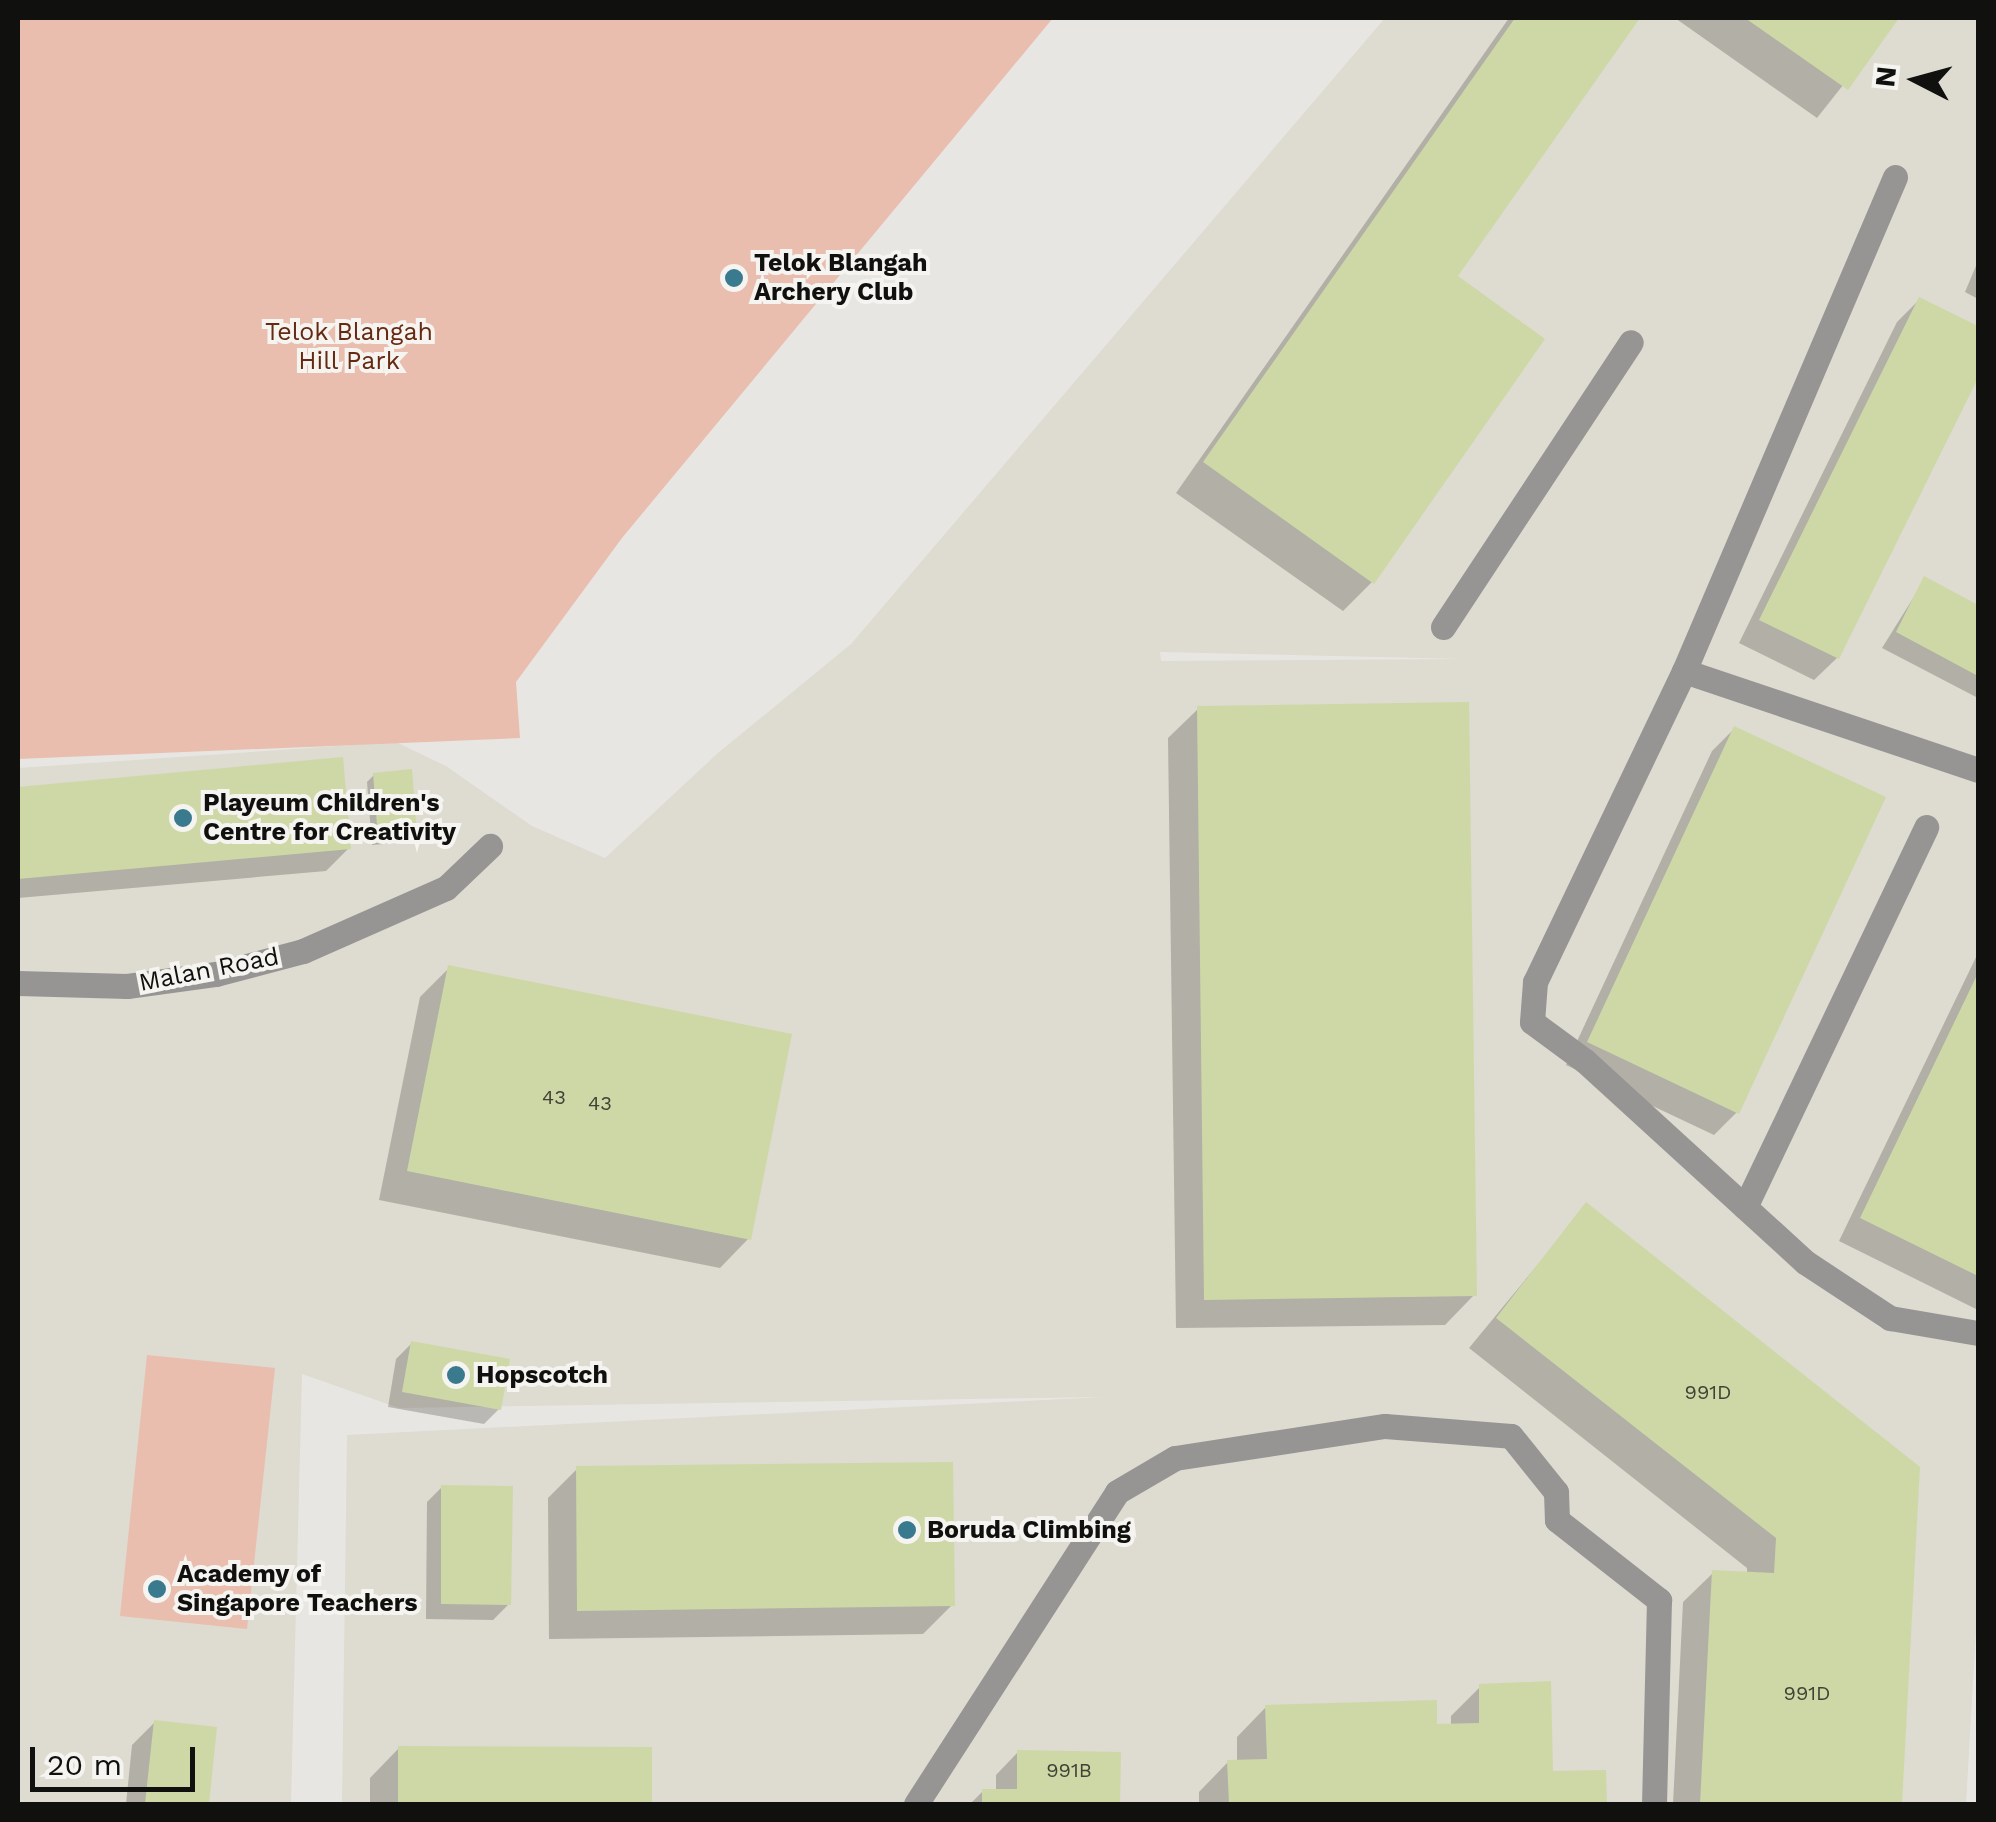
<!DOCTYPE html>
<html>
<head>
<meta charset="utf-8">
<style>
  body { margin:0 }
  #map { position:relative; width:1996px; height:1822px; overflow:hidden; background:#e8e6e3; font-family:"Work Sans",sans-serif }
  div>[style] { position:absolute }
  .built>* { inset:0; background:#dedbd0 }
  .green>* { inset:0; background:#e9beaf }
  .shadow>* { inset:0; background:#0003 }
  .building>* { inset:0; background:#ced8a7 }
  .service>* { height:25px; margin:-12.5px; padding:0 12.5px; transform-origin:12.5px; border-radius:12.5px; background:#969594 }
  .minor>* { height:25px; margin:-12.5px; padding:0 12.5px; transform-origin:12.5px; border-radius:12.5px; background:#969594 }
  .dots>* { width:28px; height:28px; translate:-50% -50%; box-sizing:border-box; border:5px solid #f5f4f0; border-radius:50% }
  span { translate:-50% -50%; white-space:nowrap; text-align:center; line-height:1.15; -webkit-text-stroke:8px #f5f4f0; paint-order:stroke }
  .number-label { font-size:20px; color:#404235 }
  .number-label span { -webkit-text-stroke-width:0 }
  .poi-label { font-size:25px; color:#10100f; font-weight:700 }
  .left { translate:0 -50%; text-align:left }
  .park-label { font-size:25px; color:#662911 }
  .street-label { font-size:25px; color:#10100f }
  .frame { position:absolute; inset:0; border:20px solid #10100f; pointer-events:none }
  .north { position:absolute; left:1866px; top:30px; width:100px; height:100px; -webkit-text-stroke:8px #f5f4f0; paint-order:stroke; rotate:276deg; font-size:28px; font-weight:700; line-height:40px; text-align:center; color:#10100f }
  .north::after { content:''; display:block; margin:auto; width:35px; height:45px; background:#10100f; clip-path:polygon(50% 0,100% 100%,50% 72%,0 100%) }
  .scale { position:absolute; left:30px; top:1747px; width:165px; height:45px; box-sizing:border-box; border:5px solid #10100f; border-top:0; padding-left:12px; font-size:30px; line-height:35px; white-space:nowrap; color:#10100f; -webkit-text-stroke:8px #f5f4f0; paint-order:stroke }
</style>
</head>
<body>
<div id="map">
  <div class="built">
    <div style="clip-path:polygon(evenodd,1385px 18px,1978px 18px,1978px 1595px,1966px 1804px,342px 1804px,347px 1435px,1104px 1397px,399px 1408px,302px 1374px,291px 1804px,18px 1804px,18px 768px,396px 742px,446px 766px,532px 826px,605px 858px,718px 753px,851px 644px,1385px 18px,1160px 652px,1464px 659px,1465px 659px,1161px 661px,1160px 652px)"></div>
  </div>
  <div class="green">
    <div style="clip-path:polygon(18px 18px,1053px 18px,622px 538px,516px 682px,520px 738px,18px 759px)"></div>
    <div style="clip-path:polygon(147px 1355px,275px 1368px,247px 1629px,120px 1616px)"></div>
  </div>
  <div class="shadow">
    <div style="clip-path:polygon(1509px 18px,1637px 18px,1455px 277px,1372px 582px,1343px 611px,1176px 493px)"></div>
    <div style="clip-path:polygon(1675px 18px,1896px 18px,1817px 118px)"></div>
    <div style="clip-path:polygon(1978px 261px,1978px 299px,1965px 292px)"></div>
    <div style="clip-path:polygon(1919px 300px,1978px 329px,1978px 372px,1837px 658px,1814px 680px,1739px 643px,1897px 322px)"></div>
    <div style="clip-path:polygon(1925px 579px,1978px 608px,1978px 698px,1882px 648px)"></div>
    <div style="clip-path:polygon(1198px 709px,1474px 1295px,1445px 1325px,1176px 1328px,1168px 738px)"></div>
    <div style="clip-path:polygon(1734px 729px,1737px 1112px,1714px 1135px,1566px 1065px,1712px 751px)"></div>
    <div style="clip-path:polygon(340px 760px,349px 848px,326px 871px,18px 898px,18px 789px)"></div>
    <div style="clip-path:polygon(374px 775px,414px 835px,407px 842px,372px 845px,367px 782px)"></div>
    <div style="clip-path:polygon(1978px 953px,1978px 1310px,1839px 1241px)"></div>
    <div style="clip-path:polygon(449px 968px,749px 1238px,720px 1268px,379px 1200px,420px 997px)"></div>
    <div style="clip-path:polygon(1587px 1205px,1917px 1468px,1899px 1804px,1673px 1804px,1683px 1602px,1713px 1573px,1747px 1574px,1747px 1568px,1469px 1348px)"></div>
    <div style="clip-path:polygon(411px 1344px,499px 1409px,484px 1424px,388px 1407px,396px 1359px)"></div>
    <div style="clip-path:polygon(577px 1469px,952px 1605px,923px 1634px,549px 1639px,548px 1498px)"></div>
    <div style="clip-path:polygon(442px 1487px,509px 1604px,493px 1620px,426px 1619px,427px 1502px)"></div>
    <div style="clip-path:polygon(1480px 1687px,1551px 1774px,1604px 1773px,1605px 1804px,1199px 1804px,1199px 1792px,1228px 1762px,1237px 1762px,1237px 1737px,1266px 1707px,1451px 1726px,1451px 1716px)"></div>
    <div style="clip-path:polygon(154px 1723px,214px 1729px,207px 1804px,126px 1804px,132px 1745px)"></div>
    <div style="clip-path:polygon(399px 1748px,650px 1749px,649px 1804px,370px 1804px,370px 1778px)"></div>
    <div style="clip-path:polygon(1018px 1752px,1118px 1754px,1118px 1804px,970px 1804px,983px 1791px,996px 1791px,996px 1775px)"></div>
  </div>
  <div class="building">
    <div style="clip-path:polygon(1515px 18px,1640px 18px,1458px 276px,1545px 339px,1374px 584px,1203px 462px)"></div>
    <div style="clip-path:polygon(1745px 18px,1899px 18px,1848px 90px)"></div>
    <div style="clip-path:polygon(1919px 297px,1978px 326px,1978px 378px,1839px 659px,1759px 620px)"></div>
    <div style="clip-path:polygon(1924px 576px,1978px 605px,1978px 676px,1896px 632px)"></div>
    <div style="clip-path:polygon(1469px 702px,1477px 1296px,1204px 1300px,1197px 706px)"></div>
    <div style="clip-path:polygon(1734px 726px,1886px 797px,1739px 1114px,1587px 1042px)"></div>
    <div style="clip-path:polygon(343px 757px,351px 849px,18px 879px,18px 787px)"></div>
    <div style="clip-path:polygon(412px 769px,417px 836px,378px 839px,373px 773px)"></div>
    <div style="clip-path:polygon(448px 965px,792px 1034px,751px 1240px,407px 1171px)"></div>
    <div style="clip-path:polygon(1978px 973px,1978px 1276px,1860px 1218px)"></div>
    <div style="clip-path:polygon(1586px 1202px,1920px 1467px,1902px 1804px,1700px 1804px,1712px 1570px,1774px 1573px,1776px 1538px,1496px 1318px)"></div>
    <div style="clip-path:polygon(411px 1341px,510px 1359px,501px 1410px,402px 1392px)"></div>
    <div style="clip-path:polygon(953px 1462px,955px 1606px,577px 1611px,576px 1466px)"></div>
    <div style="clip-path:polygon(441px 1485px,513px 1486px,511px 1605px,441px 1604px)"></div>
    <div style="clip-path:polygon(1551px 1681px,1553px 1771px,1606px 1770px,1607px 1804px,1229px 1804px,1227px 1760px,1267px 1759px,1265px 1705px,1437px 1700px,1437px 1724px,1479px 1723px,1479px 1684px)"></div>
    <div style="clip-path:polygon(154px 1720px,217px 1727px,209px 1804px,145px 1804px)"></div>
    <div style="clip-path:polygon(398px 1746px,652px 1747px,652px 1804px,398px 1804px)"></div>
    <div style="clip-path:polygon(1017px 1750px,1121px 1752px,1120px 1804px,982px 1804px,982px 1789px,1017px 1789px)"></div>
  </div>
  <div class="service">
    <div style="left:1895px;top:177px;width:537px;rotate:113.13deg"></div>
    <div style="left:1684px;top:671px;width:345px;rotate:115.6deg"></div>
    <div style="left:1535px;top:982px;width:40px;rotate:94.3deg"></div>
    <div style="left:1532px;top:1022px;width:66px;rotate:36.3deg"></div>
    <div style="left:1585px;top:1061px;width:298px;rotate:42.4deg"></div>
    <div style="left:1805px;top:1262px;width:102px;rotate:33.4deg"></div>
    <div style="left:1890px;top:1318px;width:89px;rotate:9.7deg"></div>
    <div style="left:1443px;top:627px;width:341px;rotate:-56.6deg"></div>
    <div style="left:1684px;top:671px;width:310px;rotate:18.6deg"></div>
    <div style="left:446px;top:888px;width:61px;rotate:-43.7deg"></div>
    <div style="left:1745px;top:1207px;width:421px;rotate:-64.5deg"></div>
    <div style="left:916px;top:1804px;width:371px;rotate:-57.2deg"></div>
    <div style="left:1117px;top:1492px;width:67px;rotate:-30.4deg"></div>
    <div style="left:1175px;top:1458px;width:212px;rotate:-8.7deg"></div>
    <div style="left:1385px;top:1426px;width:126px;rotate:4.5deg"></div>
    <div style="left:1511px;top:1436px;width:72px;rotate:51.2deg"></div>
    <div style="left:1556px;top:1492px;width:28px;rotate:88deg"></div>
    <div style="left:1557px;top:1520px;width:130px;rotate:38.1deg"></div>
    <div style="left:1659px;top:1600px;width:204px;rotate:91.4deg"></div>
  </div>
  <div class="minor">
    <div style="left:18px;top:983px;width:109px;rotate:1.6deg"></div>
    <div style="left:127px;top:986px;width:90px;rotate:-7.7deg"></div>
    <div style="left:216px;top:974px;width:90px;rotate:-14.8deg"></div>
    <div style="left:303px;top:951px;width:156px;rotate:-23.8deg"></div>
  </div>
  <div class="dots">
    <div style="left:734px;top:278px;background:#3a7a8e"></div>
    <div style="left:183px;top:818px;background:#3a7a8e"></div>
    <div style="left:456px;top:1375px;background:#3a7a8e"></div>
    <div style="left:907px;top:1530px;background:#3a7a8e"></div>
    <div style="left:157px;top:1589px;background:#3a7a8e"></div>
  </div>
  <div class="number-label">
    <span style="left:554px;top:1097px">43</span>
    <span style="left:600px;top:1103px">43</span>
    <span style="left:1708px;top:1392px">991D</span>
    <span style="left:1807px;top:1693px">991D</span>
    <span style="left:1069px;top:1770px">991B</span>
  </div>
  <div class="poi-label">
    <span class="left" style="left:754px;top:278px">Telok Blangah<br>Archery Club</span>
    <span class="left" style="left:203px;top:818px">Playeum Children's<br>Centre for Creativity</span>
    <span class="left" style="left:476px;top:1375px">Hopscotch</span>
    <span class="left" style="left:927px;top:1530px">Boruda Climbing</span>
    <span class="left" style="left:177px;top:1589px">Academy of<br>Singapore Teachers</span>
  </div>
  <div class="park-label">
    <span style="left:349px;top:347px">Telok Blangah<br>Hill Park</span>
  </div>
  <div class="street-label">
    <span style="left:209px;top:970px;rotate:-11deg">Malan Road</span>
  </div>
  <div class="frame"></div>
  <div class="north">N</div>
  <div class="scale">20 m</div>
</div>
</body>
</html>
